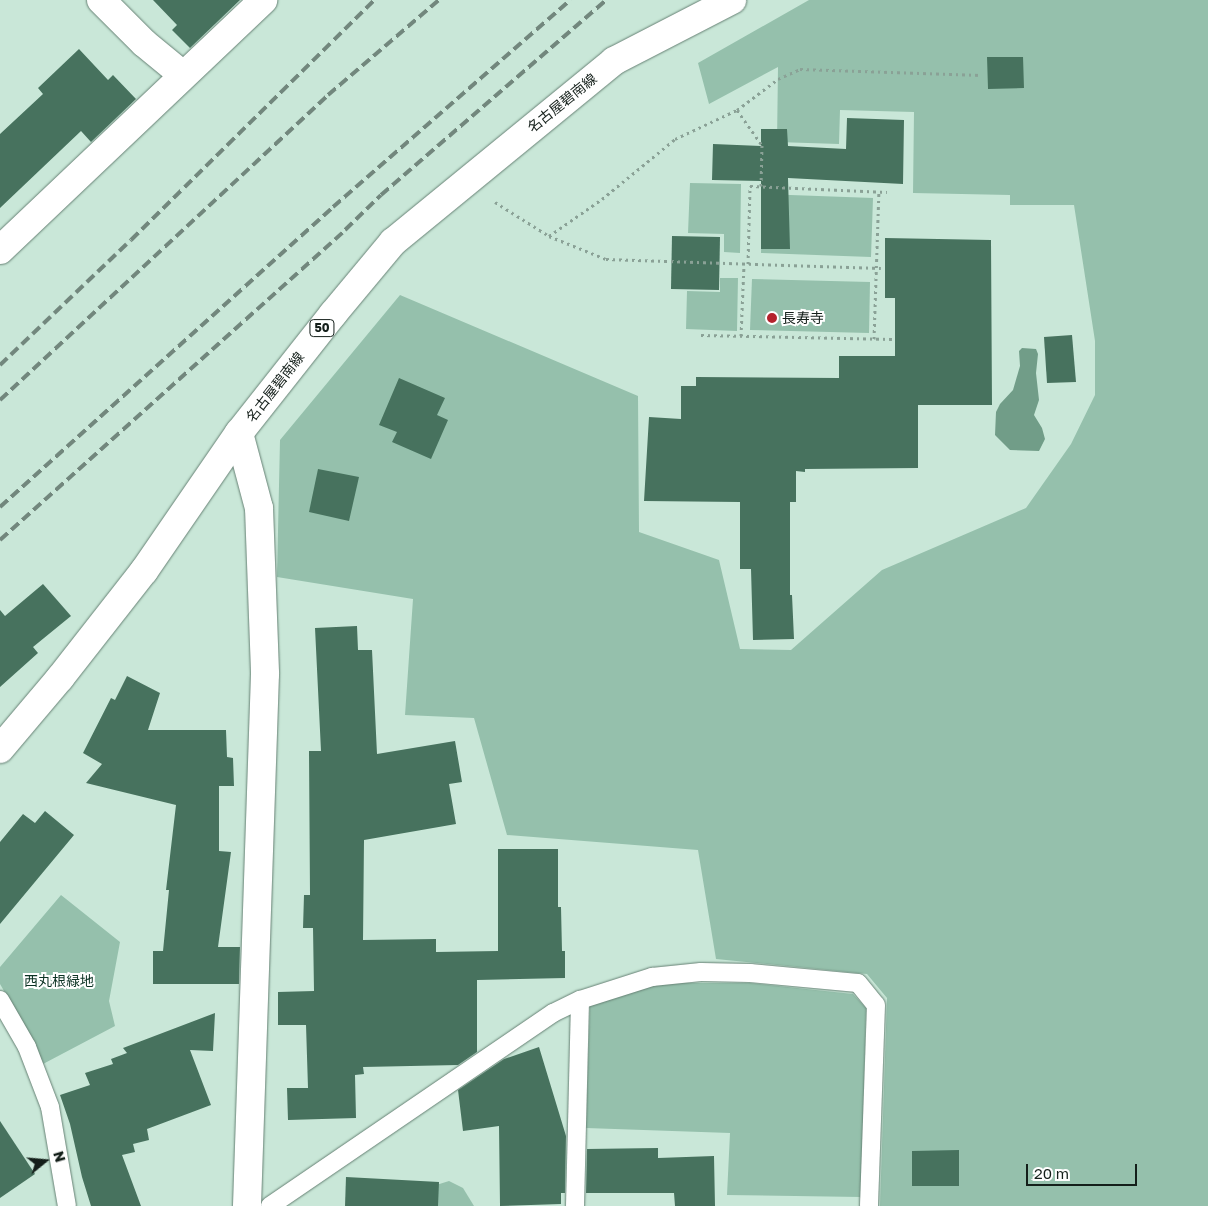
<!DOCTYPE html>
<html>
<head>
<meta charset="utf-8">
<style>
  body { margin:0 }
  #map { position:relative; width:1208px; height:1206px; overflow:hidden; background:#c9e7d8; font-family:"Golos Text","Noto Sans JP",sans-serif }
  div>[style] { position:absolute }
  .green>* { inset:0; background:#95c0ac }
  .water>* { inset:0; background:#719d88 }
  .building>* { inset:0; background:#47725e }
  .path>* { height:3px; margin-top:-1.5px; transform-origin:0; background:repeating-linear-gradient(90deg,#8aa196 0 2.5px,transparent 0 6.5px) }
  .roads { filter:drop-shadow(0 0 1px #668174) drop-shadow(0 0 1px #668174) }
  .service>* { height:18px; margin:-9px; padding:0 9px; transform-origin:9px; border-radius:9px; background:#fff }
  .minor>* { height:28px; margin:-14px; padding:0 14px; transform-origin:14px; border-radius:14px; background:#fff }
  .primary>* { height:28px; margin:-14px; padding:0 14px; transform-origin:14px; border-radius:14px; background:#fff }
  .rail>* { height:4px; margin-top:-2px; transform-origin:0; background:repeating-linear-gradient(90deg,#72877d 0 10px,transparent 0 15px) }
  .dots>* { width:14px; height:14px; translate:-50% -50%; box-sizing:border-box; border:2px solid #fff; border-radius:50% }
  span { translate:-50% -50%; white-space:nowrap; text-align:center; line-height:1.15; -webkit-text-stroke:4px #fff; paint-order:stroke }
  .shield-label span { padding:1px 4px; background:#fff; border:1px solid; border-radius:4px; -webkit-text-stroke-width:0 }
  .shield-label { font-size:12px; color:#141f1a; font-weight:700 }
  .street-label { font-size:14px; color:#141f1a }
  .poi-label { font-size:14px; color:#141f1a }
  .left { translate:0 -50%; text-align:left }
  .park-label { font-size:14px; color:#0b3223 }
  .north { position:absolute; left:20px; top:1136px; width:50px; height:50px; -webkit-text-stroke:4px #fff; paint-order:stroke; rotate:73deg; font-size:14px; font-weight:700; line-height:20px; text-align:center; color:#141f1a }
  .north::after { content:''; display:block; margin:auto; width:18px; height:22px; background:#141f1a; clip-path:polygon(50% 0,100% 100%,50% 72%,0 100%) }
  .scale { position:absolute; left:1026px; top:1164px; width:111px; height:22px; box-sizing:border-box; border:2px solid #141f1a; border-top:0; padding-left:6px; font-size:15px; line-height:18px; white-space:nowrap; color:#141f1a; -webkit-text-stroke:4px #fff; paint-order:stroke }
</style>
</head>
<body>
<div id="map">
  <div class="green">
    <div style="clip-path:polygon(809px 0,1208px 0,1208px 1206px,880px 1206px,887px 998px,867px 974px,716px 959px,698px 850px,507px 835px,474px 718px,405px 715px,413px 599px,277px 577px,280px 440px,400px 295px,638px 396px,639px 532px,719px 560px,740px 649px,791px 650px,882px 570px,1026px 508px,1071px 444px,1095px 395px,1095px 341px,1074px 205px,1010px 205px,1010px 195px,913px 193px,914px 112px,840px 110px,839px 144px,777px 142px,778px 67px,709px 104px,698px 63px)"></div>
    <div style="clip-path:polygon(690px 183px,741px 184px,740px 253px,724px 252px,724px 234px,688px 233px)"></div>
    <div style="clip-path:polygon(763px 194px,873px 198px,871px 257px,761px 253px)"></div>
    <div style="clip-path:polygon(720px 278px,738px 278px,737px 331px,686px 329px,687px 291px,720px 292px)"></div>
    <div style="clip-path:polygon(752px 279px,870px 282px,869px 333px,750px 330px)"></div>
    <div style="clip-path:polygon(61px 895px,120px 942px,109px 1001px,115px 1026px,43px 1064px,34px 1043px,0 984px,0 967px)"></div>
    <div style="clip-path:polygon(669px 983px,750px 983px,853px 994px,866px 1008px,861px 1197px,727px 1195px,730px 1133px,586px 1128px,590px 1003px,636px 988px)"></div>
    <div style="clip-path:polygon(449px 1181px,463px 1188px,474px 1206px,421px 1206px,433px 1186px)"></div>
  </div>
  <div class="water">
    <div style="clip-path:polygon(1022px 348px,1036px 349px,1038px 354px,1036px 373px,1039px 400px,1034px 415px,1042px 428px,1045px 439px,1039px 451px,1010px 450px,995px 435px,996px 412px,1000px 404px,1013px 390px,1020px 366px,1019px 351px)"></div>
  </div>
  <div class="building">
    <div style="clip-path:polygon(153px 0,240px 0,190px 48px,172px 30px,177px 25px)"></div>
    <div style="clip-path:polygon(79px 49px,108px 80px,113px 75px,136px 99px,91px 142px,81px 131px,0 208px,0 134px,43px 94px,38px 88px)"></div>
    <div style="clip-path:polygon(987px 57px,1023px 57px,1024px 88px,988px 89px)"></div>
    <div style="clip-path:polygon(847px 118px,904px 120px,903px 184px,788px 178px,790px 249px,761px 249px,761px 181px,712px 180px,713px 144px,761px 146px,761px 129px,787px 129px,788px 146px,846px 149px)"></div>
    <div style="clip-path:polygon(672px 236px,720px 237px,719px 290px,671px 289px)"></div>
    <div style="clip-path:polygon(885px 238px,991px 240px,992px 405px,918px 405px,918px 468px,805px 469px,805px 472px,796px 471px,796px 502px,790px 502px,790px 595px,792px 595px,794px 639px,753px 640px,751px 569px,740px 569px,740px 502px,644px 501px,649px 417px,681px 419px,681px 386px,696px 386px,696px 377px,839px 378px,839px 356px,895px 356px,895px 298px,885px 298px)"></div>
    <div style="clip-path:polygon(1072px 335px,1076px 382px,1047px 383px,1044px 337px)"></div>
    <div style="clip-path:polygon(399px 378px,445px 398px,437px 415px,448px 420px,431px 459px,392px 442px,397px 432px,379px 425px)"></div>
    <div style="clip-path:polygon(318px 469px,359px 477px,349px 521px,309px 512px)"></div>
    <div style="clip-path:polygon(43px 584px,71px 616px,33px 647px,38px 653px,0 687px,0 610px,5px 616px)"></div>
    <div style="clip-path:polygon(357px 626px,358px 650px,372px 650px,377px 754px,455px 741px,462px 782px,449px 784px,456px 824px,364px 840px,363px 940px,436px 939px,436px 952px,498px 951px,498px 849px,558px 849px,558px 907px,561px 907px,562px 951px,565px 951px,565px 978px,477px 980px,477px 1052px,458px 1065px,363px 1067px,364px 1074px,355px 1075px,356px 1118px,288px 1120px,287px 1088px,308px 1088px,306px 1025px,278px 1025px,278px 992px,314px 991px,313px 928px,303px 928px,304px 895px,310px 895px,309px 751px,321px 751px,315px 628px)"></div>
    <div style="clip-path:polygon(127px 676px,160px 693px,148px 730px,226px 730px,227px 757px,233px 758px,234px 786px,219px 786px,219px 851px,231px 852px,218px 947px,240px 947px,239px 984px,153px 984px,153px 951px,163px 951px,169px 890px,166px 890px,176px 805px,86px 783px,102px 764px,83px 753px,111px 698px,115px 700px)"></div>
    <div style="clip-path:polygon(45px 811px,74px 835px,0 924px,0 842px,23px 814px,35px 823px)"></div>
    <div style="clip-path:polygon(215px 1013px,213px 1051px,190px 1050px,211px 1105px,147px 1129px,149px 1140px,133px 1144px,135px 1152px,122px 1155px,141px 1206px,91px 1206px,82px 1177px,70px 1124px,60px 1095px,90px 1085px,85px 1073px,113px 1064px,111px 1059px,127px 1053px,123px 1048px)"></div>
    <div style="clip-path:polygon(539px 1047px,566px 1136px,565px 1193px,561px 1193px,561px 1204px,500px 1206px,499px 1126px,463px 1131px,458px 1090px,504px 1059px)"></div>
    <div style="clip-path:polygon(0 1121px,35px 1174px,0 1198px)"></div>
    <div style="clip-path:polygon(658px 1148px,658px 1158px,714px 1156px,715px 1206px,675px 1206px,674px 1193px,586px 1193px,587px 1149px)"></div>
    <div style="clip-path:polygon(959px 1150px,959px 1186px,912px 1186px,912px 1151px)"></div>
    <div style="clip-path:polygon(346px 1177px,439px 1182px,438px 1206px,345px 1206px)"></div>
  </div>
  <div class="path">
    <div style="left:737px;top:110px;width:43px;rotate:54.5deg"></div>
    <div style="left:762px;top:145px;width:41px;rotate:91.4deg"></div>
    <div style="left:495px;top:202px;width:64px;rotate:32.2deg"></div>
    <div style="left:549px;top:236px;width:65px;rotate:-34.9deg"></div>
    <div style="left:602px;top:199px;width:94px;rotate:-39.4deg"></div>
    <div style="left:675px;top:139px;width:68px;rotate:-25.1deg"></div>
    <div style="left:737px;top:110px;width:51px;rotate:-37.1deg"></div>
    <div style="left:778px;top:79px;width:24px;rotate:-24deg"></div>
    <div style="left:800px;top:69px;width:181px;rotate:1.9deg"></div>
    <div style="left:549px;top:236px;width:61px;rotate:22deg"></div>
    <div style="left:606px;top:259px;width:275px;rotate:1.9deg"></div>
    <div style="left:748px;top:264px;width:78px;rotate:-88.5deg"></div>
    <div style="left:750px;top:186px;width:137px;rotate:2.5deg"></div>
    <div style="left:701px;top:335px;width:191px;rotate:1.2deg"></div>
    <div style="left:741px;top:336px;width:71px;rotate:-87.6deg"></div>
    <div style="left:874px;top:339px;width:148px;rotate:-88.1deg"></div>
  </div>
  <div class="roads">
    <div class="service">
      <div style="left:0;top:1000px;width:54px;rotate:60.1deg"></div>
      <div style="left:27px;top:1047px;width:64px;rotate:69deg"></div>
      <div style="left:50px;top:1107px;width:100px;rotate:80.3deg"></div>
      <div style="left:270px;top:1206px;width:343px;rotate:-34.3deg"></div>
      <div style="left:553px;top:1013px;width:30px;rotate:-26deg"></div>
      <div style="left:580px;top:1000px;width:76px;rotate:-17.7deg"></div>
      <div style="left:652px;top:977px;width:49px;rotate:-5.8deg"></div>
      <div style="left:701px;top:972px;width:49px;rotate:1.2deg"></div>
      <div style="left:750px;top:973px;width:108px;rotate:5.3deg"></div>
      <div style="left:858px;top:983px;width:28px;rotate:51deg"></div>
      <div style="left:876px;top:1005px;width:201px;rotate:92deg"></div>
      <div style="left:575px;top:1206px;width:206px;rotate:-88.6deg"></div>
    </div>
    <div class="minor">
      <div style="left:101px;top:0;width:61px;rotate:45deg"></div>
      <div style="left:144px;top:43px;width:50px;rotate:39.4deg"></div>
      <div style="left:0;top:250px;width:363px;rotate:-43.5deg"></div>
      <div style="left:239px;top:433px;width:78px;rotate:75.1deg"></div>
      <div style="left:259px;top:508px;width:166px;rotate:87.9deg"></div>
      <div style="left:265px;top:674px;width:532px;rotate:91.94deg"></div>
    </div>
    <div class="primary">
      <div style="left:0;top:749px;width:93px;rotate:-49.8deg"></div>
      <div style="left:60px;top:678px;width:136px;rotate:-51.9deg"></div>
      <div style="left:144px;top:571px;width:168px;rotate:-55.5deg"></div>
      <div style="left:239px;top:433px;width:152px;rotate:-51.7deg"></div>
      <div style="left:333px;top:314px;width:94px;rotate:-50.2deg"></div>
      <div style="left:393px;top:242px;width:286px;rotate:-39.3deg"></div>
      <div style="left:614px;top:61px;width:133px;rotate:-27.3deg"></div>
    </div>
  </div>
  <div class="rail">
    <div style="left:0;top:365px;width:181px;rotate:-43.7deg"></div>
    <div style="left:131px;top:240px;width:342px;rotate:-44.6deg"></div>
    <div style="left:0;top:400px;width:448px;rotate:-42.9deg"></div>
    <div style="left:328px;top:95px;width:146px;rotate:-40.6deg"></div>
    <div style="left:0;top:507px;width:448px;rotate:-42deg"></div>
    <div style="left:333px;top:207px;width:315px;rotate:-41.1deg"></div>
    <div style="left:0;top:540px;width:464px;rotate:-41.9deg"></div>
    <div style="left:345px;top:230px;width:50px;rotate:-44.2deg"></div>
    <div style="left:381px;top:195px;width:298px;rotate:-40.9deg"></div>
  </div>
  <div class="dots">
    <div style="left:772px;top:318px;background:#b4222d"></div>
  </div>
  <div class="shield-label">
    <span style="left:322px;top:328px">50</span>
  </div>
  <div class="street-label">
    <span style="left:562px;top:103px;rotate:-39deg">名古屋碧南線</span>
    <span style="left:275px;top:387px;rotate:-52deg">名古屋碧南線</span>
  </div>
  <div class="poi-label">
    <span class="left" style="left:782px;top:318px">長寿寺</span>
  </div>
  <div class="park-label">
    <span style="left:59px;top:981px">西丸根緑地</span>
  </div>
  <div class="north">N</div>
  <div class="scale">20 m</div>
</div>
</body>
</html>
